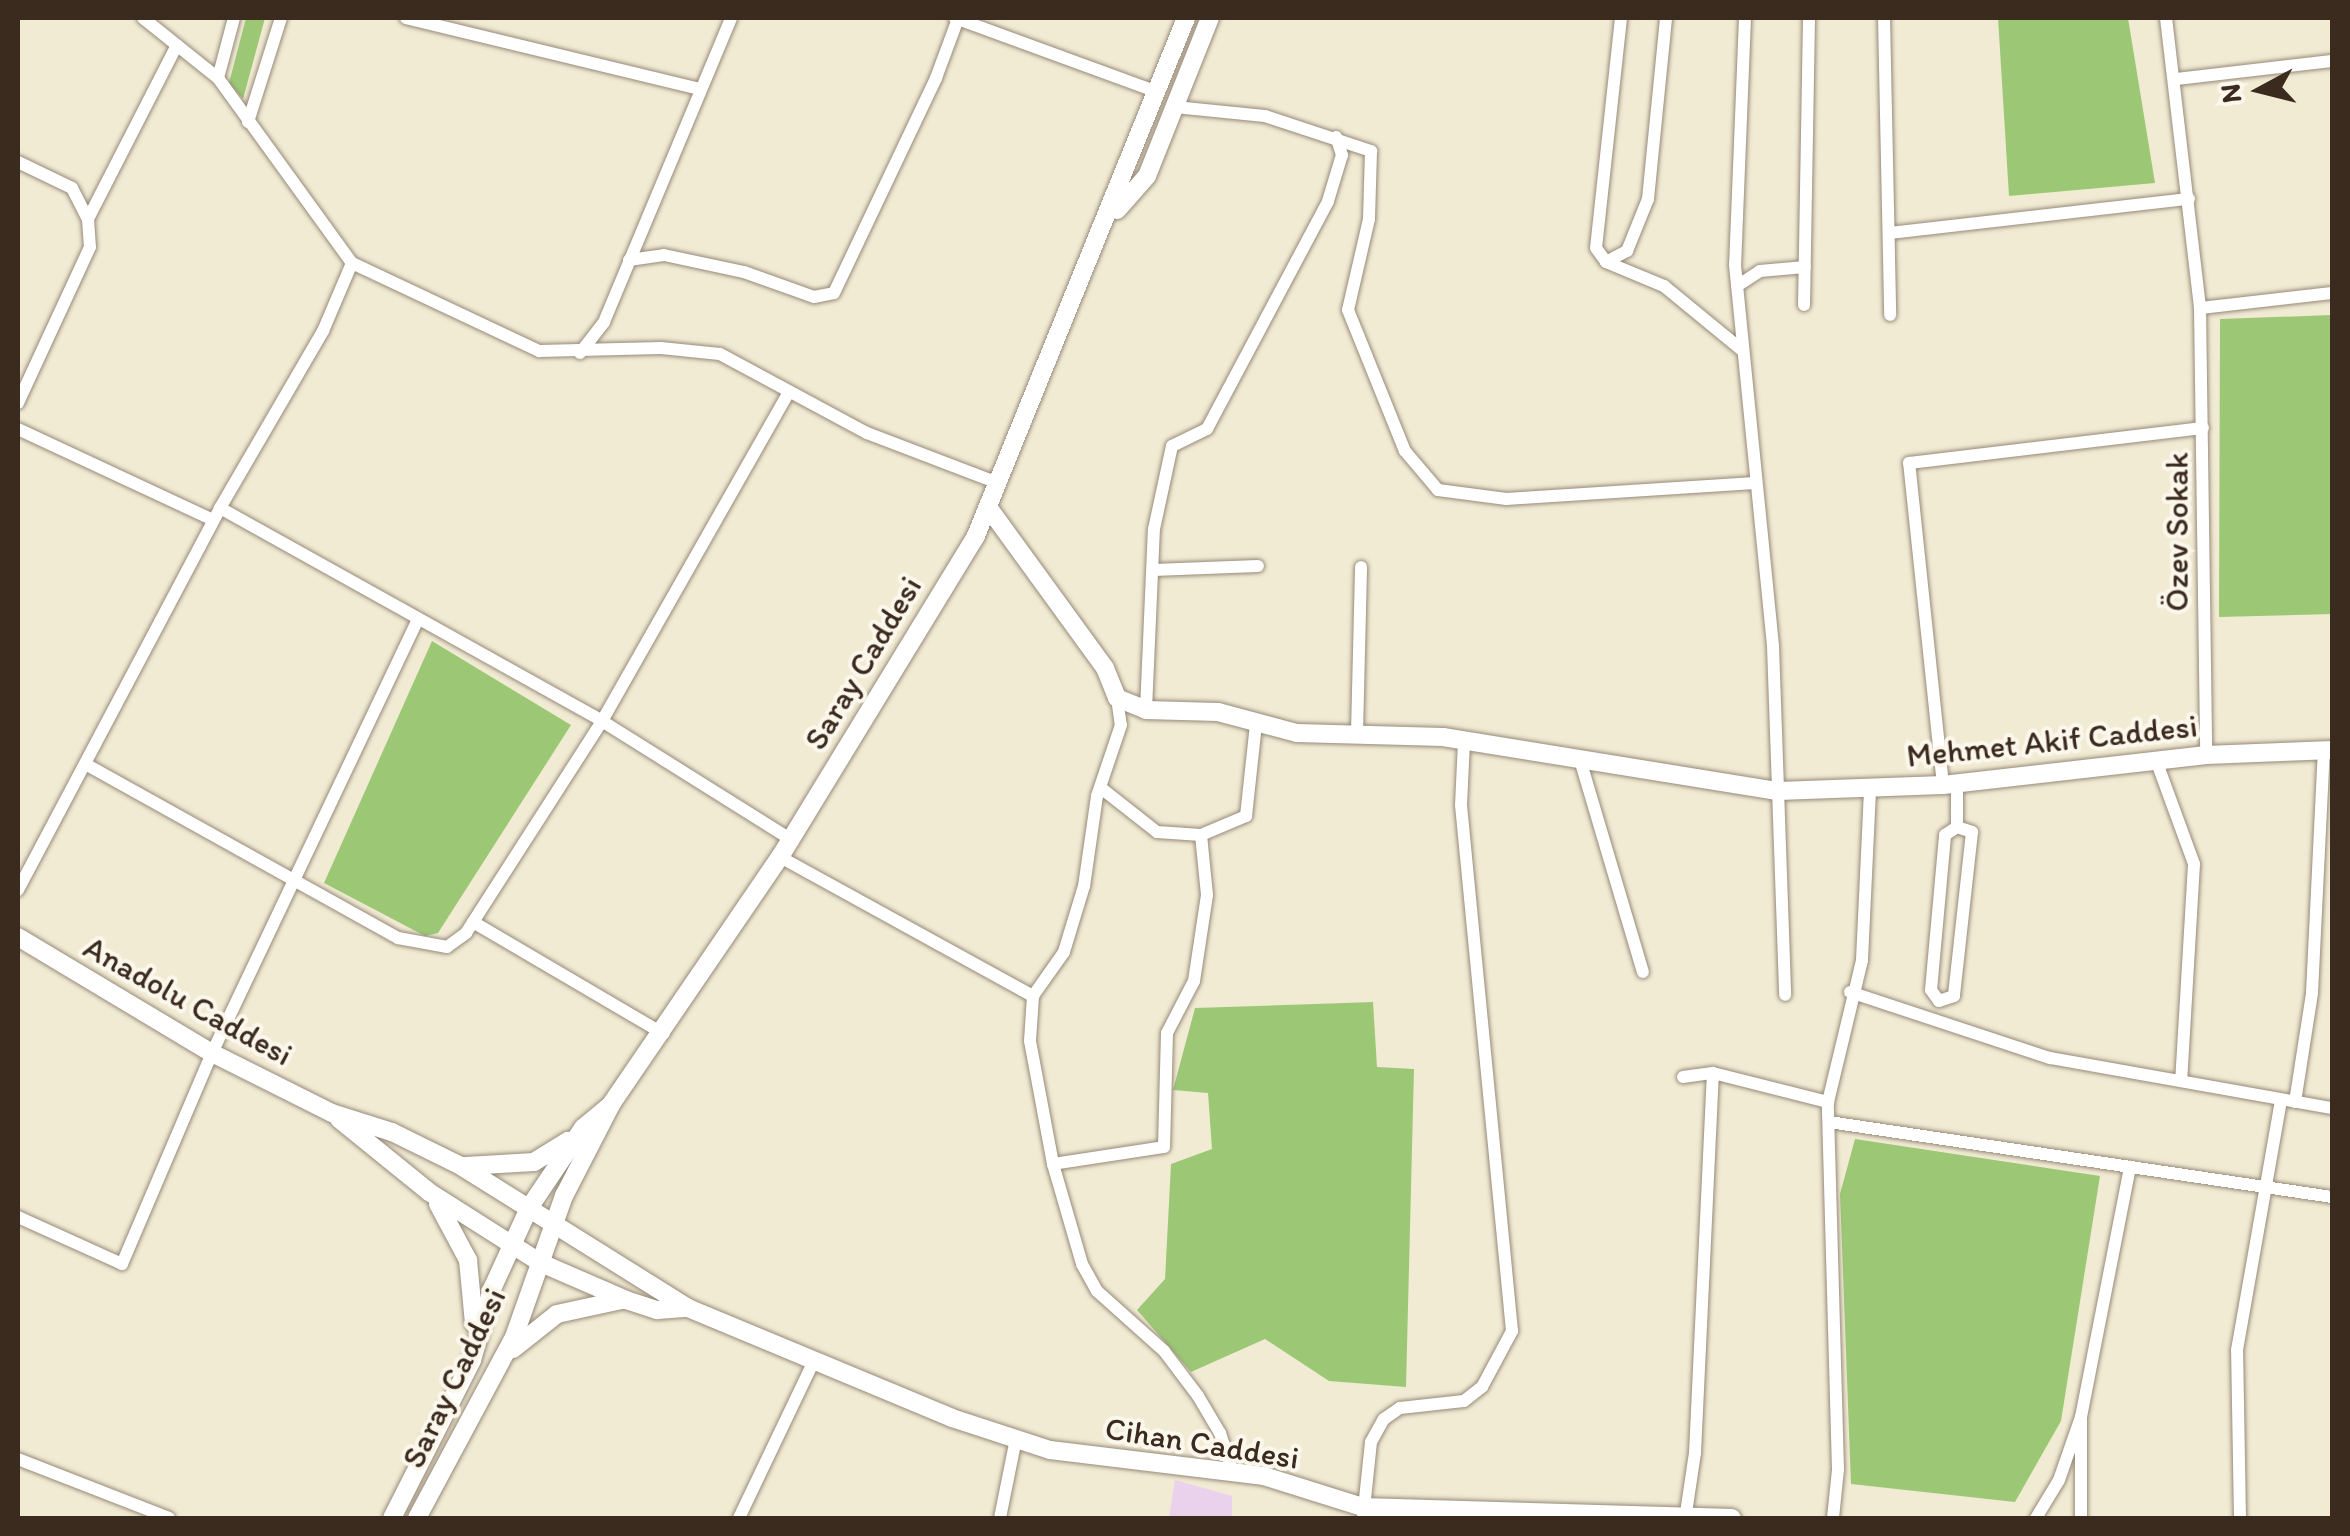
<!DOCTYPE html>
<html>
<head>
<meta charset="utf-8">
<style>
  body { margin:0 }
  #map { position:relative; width:2350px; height:1536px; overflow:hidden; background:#f2ebd4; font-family:Itim,sans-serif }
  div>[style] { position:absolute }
  .built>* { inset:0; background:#ead1ec }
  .green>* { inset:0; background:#9cc876 }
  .roads { filter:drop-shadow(0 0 2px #968a79) drop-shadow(0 0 2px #968a79) }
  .street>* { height:12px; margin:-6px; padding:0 6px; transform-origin:6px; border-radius:6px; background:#fff }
  .secondary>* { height:18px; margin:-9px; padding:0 9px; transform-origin:9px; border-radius:9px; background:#fff }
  span { translate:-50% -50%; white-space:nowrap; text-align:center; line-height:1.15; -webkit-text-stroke:8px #fbf7ec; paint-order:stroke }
  .street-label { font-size:32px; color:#3b2a1e }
  .frame { position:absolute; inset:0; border:20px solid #3b2a1e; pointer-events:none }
  .north { position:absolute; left:2210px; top:40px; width:100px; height:100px; -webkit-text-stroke:8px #fbf7ec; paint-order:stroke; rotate:263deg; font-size:28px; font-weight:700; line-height:40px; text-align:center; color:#3b2a1e }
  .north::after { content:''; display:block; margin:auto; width:35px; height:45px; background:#3b2a1e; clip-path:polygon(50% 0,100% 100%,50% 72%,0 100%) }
</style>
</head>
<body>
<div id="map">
  <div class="built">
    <div style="clip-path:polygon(1175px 1480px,1232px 1496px,1232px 1518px,1169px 1518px)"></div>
  </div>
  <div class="green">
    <div style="clip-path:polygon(246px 18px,265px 18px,243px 99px,229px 83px)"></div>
    <div style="clip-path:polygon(1998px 18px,2128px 18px,2155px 183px,2009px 196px)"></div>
    <div style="clip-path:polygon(2332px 315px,2332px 614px,2219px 617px,2220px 319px)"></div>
    <div style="clip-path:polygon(432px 641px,571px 725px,438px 933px,425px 936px,324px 883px)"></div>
    <div style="clip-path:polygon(1373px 1002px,1377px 1067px,1414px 1069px,1406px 1387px,1329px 1381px,1265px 1339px,1191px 1372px,1137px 1310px,1165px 1279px,1171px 1164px,1212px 1149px,1208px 1093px,1173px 1090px,1195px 1008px)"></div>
    <div style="clip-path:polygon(1855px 1139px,2100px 1176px,2061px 1421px,2015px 1502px,1851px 1484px,1840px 1194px)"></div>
  </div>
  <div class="roads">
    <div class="street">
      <div style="left:143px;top:18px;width:96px;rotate:38.7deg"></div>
      <div style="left:218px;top:78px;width:228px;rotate:54.1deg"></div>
      <div style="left:406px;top:18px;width:302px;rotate:13.6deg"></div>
      <div style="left:955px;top:18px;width:215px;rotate:20.1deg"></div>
      <div style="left:1621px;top:18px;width:231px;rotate:96.2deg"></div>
      <div style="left:1596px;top:248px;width:17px;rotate:54deg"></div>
      <div style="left:1606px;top:262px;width:63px;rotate:22.5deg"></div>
      <div style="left:1664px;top:286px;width:102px;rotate:39.4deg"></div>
      <div style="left:1745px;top:18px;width:247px;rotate:92.3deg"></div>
      <div style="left:1735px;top:265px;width:383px;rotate:84.3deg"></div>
      <div style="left:1773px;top:646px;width:349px;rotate:88deg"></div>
      <div style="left:1884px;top:18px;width:297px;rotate:88.8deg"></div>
      <div style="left:2166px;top:18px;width:292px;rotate:83.3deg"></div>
      <div style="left:2200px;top:308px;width:447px;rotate:89.2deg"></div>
      <div style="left:218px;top:78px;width:62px;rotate:-75.1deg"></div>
      <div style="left:2176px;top:79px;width:157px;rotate:-6.6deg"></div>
      <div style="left:1175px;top:107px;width:90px;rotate:5.7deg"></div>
      <div style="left:1265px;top:116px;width:112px;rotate:18.3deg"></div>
      <div style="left:1371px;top:151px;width:68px;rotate:91.7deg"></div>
      <div style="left:1369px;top:219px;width:93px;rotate:103deg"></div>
      <div style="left:1348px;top:310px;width:152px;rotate:68deg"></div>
      <div style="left:1405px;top:451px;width:51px;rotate:49.8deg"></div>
      <div style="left:1438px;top:490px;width:69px;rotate:7.5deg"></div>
      <div style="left:1506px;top:499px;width:249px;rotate:-3.7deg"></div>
      <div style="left:248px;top:122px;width:109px;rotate:-72.4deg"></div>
      <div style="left:18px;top:162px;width:60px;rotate:25.7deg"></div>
      <div style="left:72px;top:188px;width:35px;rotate:63deg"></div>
      <div style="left:88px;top:219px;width:28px;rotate:86deg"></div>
      <div style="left:90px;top:247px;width:172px;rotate:114.8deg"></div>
      <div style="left:88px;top:219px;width:195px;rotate:-62.9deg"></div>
      <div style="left:1889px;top:233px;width:302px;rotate:-6.5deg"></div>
      <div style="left:629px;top:260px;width:35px;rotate:-8deg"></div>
      <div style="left:664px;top:255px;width:82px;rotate:12deg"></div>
      <div style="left:744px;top:272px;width:74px;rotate:19.7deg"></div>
      <div style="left:814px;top:297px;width:20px;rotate:-11deg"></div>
      <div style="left:834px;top:293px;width:238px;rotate:-64.6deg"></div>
      <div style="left:936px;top:78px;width:63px;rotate:-69.6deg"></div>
      <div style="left:1606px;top:262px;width:24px;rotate:-28deg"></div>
      <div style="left:1627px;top:251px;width:56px;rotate:-68deg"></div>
      <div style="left:1648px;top:199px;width:182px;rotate:-84.3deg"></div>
      <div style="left:1737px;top:286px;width:27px;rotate:-33deg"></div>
      <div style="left:1760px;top:271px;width:45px;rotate:-5.1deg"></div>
      <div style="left:1804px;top:305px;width:287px;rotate:-89deg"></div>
      <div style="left:2200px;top:308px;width:133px;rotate:-6.5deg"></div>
      <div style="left:580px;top:353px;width:39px;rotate:-52deg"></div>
      <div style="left:604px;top:322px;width:329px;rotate:-67.3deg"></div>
      <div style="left:18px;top:429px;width:215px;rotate:25deg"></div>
      <div style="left:220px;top:508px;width:437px;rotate:29.1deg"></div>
      <div style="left:602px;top:721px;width:222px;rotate:32.1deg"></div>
      <div style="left:1153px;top:570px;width:105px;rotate:-2.2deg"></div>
      <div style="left:1117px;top:698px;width:27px;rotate:82deg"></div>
      <div style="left:1121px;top:725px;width:75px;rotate:108.7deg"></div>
      <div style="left:1097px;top:796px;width:91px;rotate:98.2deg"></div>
      <div style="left:1084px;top:886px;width:69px;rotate:106.9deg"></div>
      <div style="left:1064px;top:952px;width:54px;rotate:125.2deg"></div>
      <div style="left:1033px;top:996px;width:45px;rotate:93.8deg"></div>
      <div style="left:1030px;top:1041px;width:125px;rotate:79.4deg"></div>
      <div style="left:1053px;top:1164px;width:104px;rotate:73.8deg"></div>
      <div style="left:1082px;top:1264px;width:31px;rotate:61deg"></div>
      <div style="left:1097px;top:1291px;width:90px;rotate:41.8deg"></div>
      <div style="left:1164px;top:1351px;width:56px;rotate:52.9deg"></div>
      <div style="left:1198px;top:1396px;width:43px;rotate:59.3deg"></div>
      <div style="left:1220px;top:1433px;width:42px;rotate:72deg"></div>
      <div style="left:1146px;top:710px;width:181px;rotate:-87.5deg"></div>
      <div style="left:1154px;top:529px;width:85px;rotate:-77.8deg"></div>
      <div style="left:1172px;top:446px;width:39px;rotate:-26deg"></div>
      <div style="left:1207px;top:429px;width:258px;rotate:-62deg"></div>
      <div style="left:1328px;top:201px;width:48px;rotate:-73.1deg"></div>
      <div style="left:1342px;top:155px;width:19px;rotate:-108deg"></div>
      <div style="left:1357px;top:733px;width:166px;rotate:-88.6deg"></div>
      <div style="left:2156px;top:760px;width:111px;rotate:69.9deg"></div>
      <div style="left:2194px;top:864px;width:216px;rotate:93.4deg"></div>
      <div style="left:1581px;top:763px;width:218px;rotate:73.5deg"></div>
      <div style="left:87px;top:765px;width:356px;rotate:29.1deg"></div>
      <div style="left:398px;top:938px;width:50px;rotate:10.4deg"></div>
      <div style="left:447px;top:947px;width:24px;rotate:-36deg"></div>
      <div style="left:466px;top:933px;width:252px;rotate:-57.3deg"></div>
      <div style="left:602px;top:721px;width:376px;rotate:-60.4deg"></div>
      <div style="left:1943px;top:785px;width:324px;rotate:-96deg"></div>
      <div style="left:1909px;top:463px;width:296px;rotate:-6.8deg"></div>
      <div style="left:1101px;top:788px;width:71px;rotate:38.2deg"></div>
      <div style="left:1157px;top:832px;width:44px;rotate:3.9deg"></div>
      <div style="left:1957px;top:827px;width:16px;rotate:18deg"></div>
      <div style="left:1972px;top:832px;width:165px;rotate:96.3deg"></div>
      <div style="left:1954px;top:996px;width:16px;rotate:162deg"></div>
      <div style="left:1939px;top:1001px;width:14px;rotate:-126deg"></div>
      <div style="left:1931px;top:990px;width:156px;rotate:-84.8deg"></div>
      <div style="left:1945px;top:835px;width:14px;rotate:-34deg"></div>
      <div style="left:1957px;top:827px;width:44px;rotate:-90deg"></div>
      <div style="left:780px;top:857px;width:289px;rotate:28.8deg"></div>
      <div style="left:18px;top:890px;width:432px;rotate:-62.1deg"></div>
      <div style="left:220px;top:508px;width:205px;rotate:-59.8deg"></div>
      <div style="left:323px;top:331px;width:74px;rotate:-66.9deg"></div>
      <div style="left:352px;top:263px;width:207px;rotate:25.2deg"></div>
      <div style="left:539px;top:351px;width:122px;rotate:-1.4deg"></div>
      <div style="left:661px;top:348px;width:59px;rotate:5.8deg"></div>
      <div style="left:720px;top:354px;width:167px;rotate:28.3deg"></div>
      <div style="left:867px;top:433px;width:140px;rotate:20.9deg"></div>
      <div style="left:473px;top:922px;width:221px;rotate:30.4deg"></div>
      <div style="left:1850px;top:992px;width:211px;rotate:18.3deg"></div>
      <div style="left:2050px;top:1058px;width:286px;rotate:10.1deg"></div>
      <div style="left:1683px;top:1077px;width:30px;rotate:-8deg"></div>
      <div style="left:1713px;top:1073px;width:119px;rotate:14.2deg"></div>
      <div style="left:2295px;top:1102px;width:110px;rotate:-81.1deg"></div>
      <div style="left:2312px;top:993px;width:242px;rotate:-87.2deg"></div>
      <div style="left:1829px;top:1122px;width:509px;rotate:8.48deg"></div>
      <div style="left:1053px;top:1164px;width:112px;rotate:-8.7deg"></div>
      <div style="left:1164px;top:1147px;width:114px;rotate:-88.5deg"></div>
      <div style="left:1167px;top:1033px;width:59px;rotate:-62.6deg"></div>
      <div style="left:1194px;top:981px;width:87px;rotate:-81.4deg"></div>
      <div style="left:1207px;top:895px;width:60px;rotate:-95.7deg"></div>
      <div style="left:1201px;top:835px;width:49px;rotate:-22.9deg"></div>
      <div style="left:1246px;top:816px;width:93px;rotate:-83.8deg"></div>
      <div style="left:18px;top:1217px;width:114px;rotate:24.3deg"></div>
      <div style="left:122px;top:1264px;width:229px;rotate:-66.9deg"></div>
      <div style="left:212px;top:1053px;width:480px;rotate:-64.6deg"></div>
      <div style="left:2081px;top:1417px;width:255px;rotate:-78.9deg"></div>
      <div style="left:18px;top:1459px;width:162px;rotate:21.3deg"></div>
      <div style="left:1686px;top:1513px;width:61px;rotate:-81.5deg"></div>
      <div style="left:1695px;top:1453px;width:380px;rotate:-87.3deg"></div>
      <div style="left:739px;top:1518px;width:176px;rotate:-64.5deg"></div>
      <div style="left:1000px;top:1518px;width:81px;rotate:-78.6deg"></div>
      <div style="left:1363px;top:1518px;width:76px;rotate:-84deg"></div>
      <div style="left:1371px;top:1442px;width:26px;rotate:-61deg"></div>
      <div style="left:1384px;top:1419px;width:19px;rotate:-35deg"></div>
      <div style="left:1400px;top:1408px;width:64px;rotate:-6.2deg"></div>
      <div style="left:1464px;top:1401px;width:23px;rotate:-38deg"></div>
      <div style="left:1482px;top:1387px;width:64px;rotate:-61.8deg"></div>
      <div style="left:1512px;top:1331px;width:528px;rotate:-95.54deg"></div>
      <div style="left:1461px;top:805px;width:63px;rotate:-87.3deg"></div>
      <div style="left:1833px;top:1518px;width:48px;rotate:-84.1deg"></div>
      <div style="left:1838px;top:1470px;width:368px;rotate:-91.6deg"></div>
      <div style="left:1828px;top:1102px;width:146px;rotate:-76.5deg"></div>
      <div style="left:1862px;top:960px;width:172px;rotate:-87.3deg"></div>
      <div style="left:2036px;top:1518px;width:44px;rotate:-58.8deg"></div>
      <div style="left:2059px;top:1480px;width:67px;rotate:-70.8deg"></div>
      <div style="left:2081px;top:1417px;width:101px;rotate:90deg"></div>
      <div style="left:2240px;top:1518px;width:168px;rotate:-91deg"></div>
      <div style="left:2237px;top:1350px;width:254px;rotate:-80deg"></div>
    </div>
    <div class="secondary">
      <div style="left:1117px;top:210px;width:45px;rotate:-48.6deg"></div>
      <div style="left:1147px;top:176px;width:170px;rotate:-68.3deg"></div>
      <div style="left:988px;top:507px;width:199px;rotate:54deg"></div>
      <div style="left:1105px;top:668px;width:32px;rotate:68deg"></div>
      <div style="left:1117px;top:698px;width:31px;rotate:22deg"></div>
      <div style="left:1146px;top:710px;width:72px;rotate:1.6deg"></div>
      <div style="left:1218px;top:712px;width:82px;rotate:14.9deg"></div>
      <div style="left:1297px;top:733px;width:146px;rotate:1.6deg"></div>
      <div style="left:1443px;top:737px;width:339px;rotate:9.2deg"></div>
      <div style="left:1778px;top:791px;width:165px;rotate:-2.1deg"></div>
      <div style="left:1943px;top:785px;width:265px;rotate:-6.5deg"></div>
      <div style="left:2206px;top:755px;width:126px;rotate:-2.3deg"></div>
      <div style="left:18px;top:937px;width:226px;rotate:30.9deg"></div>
      <div style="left:212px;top:1053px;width:134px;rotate:26.6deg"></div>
      <div style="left:332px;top:1113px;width:63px;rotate:17.6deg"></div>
      <div style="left:392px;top:1132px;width:77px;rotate:26.2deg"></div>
      <div style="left:461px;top:1166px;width:268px;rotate:32deg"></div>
      <div style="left:688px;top:1308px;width:286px;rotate:22.6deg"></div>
      <div style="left:952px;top:1418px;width:103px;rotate:18.1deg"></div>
      <div style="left:1050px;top:1450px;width:216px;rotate:6.9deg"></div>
      <div style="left:1264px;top:1476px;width:104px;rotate:17.4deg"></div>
      <div style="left:1363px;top:1507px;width:369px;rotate:1.7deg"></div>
      <div style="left:339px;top:1119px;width:116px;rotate:39deg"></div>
      <div style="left:429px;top:1192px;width:133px;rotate:32.4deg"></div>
      <div style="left:541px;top:1263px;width:93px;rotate:23.5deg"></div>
      <div style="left:626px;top:1300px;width:33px;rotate:18deg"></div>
      <div style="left:657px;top:1310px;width:31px;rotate:-4deg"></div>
      <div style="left:466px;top:1166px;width:68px;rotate:-3.4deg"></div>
      <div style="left:534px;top:1162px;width:40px;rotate:-32deg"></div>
      <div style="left:438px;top:1204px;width:64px;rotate:61.8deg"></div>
      <div style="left:468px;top:1260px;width:64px;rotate:84.6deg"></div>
      <div style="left:513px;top:1349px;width:56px;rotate:-38.5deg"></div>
      <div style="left:557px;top:1314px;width:66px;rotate:-12.2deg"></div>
      <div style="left:392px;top:1518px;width:177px;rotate:-63.1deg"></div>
      <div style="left:472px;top:1360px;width:74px;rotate:-74.3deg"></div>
      <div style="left:492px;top:1289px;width:89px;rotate:-65.4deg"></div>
      <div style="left:529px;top:1208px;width:97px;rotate:-56deg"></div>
      <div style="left:583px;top:1128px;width:33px;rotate:-40deg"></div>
      <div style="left:417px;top:1518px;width:205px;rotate:-61.8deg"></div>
      <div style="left:514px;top:1337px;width:150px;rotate:-70.5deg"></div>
      <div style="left:564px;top:1196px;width:105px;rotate:-62.7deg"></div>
      <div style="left:612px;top:1103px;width:298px;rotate:-55.7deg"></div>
      <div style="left:780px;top:857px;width:374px;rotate:-58.6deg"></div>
      <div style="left:975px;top:538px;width:561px;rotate:-67.91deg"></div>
    </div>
  </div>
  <div class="street-label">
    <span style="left:2177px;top:532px;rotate:-90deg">Özev Sokak</span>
    <span style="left:863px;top:663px;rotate:-59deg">Saray Caddesi</span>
    <span style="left:2052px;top:741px;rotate:-6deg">Mehmet Akif Caddesi</span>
    <span style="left:188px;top:1001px;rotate:29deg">Anadolu Caddesi</span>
    <span style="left:454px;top:1378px;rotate:-64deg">Saray Caddesi</span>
    <span style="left:1202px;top:1443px;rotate:9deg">Cihan Caddesi</span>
  </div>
  <div class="frame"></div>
  <div class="north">N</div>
</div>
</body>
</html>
